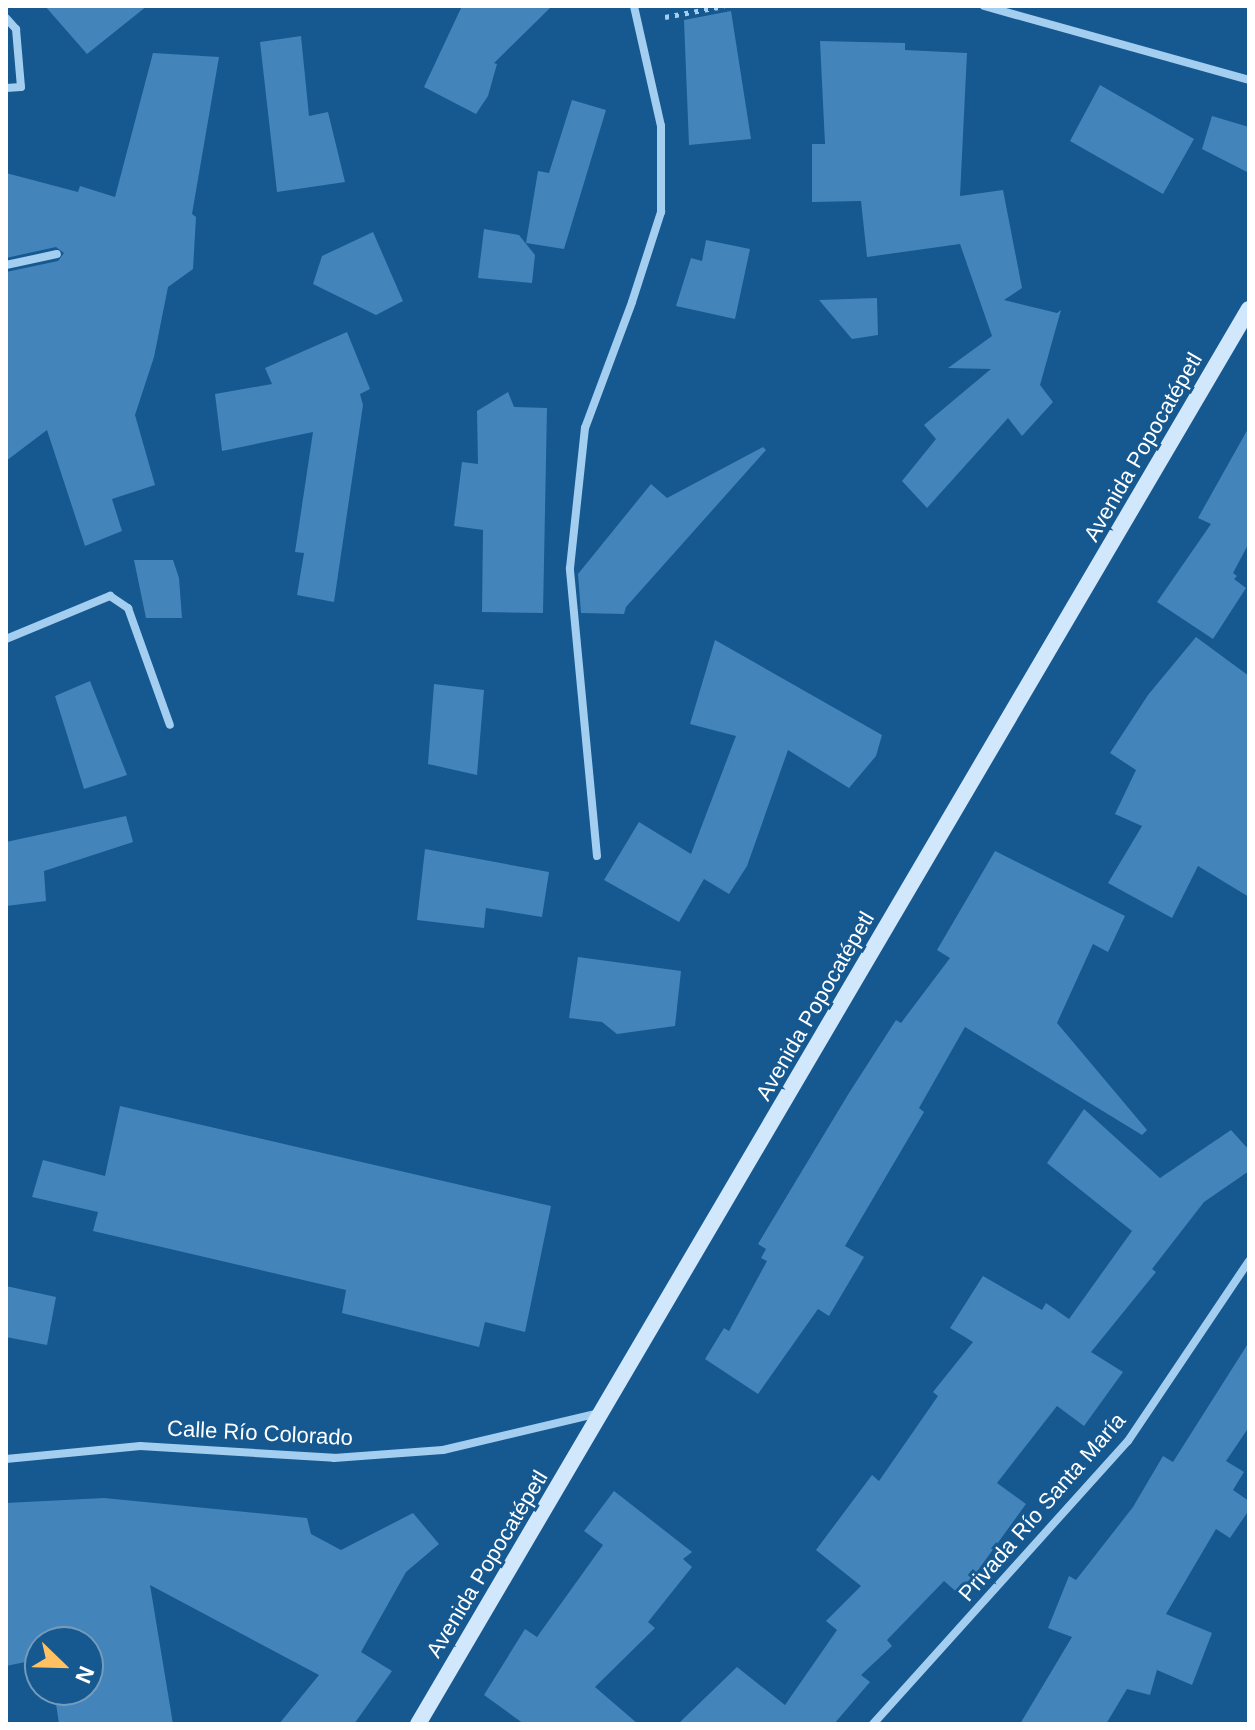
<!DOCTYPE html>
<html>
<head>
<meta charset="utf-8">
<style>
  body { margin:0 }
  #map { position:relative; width:1255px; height:1730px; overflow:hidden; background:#165890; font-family:Helvetica,sans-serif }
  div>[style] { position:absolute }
  .building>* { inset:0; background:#4384ba }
  .path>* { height:5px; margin-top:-2.5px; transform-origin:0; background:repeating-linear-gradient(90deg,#a3cef0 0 4px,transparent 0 10px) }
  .street>* { height:8px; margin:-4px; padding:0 4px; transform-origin:4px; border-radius:4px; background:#a3cef0 }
  .secondary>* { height:16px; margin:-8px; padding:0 8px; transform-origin:8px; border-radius:8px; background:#d1e7fb }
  span { translate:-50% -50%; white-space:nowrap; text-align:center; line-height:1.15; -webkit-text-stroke:6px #165890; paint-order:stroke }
  .street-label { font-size:22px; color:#fff }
  .frame { position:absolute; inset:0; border:8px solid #fff; pointer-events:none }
  .north { position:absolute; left:24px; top:1626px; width:80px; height:80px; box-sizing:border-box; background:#165890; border:2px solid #739bbc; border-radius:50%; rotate:113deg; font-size:22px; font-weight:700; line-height:32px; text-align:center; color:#fff }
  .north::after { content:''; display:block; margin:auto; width:28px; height:36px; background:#ffc162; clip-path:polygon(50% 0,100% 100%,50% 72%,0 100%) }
</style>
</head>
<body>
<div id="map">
  <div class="building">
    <div style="clip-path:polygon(45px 6px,147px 6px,87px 54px)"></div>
    <div style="clip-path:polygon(462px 6px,552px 6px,494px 63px,497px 64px,488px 96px,476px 114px,424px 87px)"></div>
    <div style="clip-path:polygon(731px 11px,751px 139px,689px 145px,684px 20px)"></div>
    <div style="clip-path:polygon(301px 36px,309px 116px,328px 112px,345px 182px,277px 192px,260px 42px)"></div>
    <div style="clip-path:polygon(820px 41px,905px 43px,905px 50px,967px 53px,960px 196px,1003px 190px,1022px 288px,1004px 300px,1057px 313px,1061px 310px,1040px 385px,1053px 402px,1022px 436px,1008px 418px,927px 508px,902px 481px,936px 439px,924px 425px,991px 369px,948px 368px,992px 336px,960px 244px,867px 257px,861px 201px,812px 202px,812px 144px,825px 144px)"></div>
    <div style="clip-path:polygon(153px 53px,219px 57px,192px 214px,196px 217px,193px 269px,168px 287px,154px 357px,135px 415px,155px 485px,112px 499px,122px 531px,85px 546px,47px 430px,6px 461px,6px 272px,58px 261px,64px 253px,56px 247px,6px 258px,6px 173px,78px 192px,80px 186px,115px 197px)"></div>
    <div style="clip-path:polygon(1100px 85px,1194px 139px,1163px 194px,1070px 141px)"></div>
    <div style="clip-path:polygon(572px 100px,606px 110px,564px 249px,526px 243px,538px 171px,549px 173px)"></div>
    <div style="clip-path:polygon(1212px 116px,1249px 127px,1249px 173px,1202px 149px)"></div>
    <div style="clip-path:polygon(484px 229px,519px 235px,535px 255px,532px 283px,478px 278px)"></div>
    <div style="clip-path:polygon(373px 232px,403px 301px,376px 315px,313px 284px,322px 256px)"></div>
    <div style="clip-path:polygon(706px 240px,750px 249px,735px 319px,676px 306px,691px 258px,702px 261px)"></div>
    <div style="clip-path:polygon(877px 298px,878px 335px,852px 339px,819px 300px)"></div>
    <div style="clip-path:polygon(347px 332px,370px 389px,360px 394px,363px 405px,334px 602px,297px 595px,304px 553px,295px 552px,313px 432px,222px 451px,215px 394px,272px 384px,265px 368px)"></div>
    <div style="clip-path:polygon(508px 392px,514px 407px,547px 408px,543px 613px,482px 612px,483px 530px,454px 526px,462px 462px,478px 464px,477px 411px)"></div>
    <div style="clip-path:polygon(1249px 427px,1249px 543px,1233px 573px,1237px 576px,1234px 579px,1246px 588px,1213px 639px,1157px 602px,1211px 524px,1198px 518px)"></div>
    <div style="clip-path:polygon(763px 447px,766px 450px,626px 607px,624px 614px,581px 613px,578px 574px,651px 484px,667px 498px)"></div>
    <div style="clip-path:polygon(134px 560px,173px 560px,179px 578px,182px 618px,146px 618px)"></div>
    <div style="clip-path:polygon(1196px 637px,1249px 676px,1249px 897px,1198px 866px,1172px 918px,1108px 883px,1142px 826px,1115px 814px,1136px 770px,1110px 753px,1148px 695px)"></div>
    <div style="clip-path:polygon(715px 640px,882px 735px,876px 756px,849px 788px,788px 750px,747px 866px,729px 894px,704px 879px,679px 922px,604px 880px,639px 822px,691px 854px,736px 736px,690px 724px)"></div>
    <div style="clip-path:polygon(90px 681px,127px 775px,84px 789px,55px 696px)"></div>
    <div style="clip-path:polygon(434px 684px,484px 690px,477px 775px,428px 764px)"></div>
    <div style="clip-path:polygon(126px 816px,133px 842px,44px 871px,46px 901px,6px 906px,6px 842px)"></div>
    <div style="clip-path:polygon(425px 849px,549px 872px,542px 917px,486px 908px,484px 928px,417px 920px)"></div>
    <div style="clip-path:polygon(995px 851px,1125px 916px,1108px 952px,1093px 944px,1057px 1023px,1147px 1130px,1142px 1135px,965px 1027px,919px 1108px,924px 1112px,845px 1246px,864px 1257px,829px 1316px,818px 1309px,758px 1394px,705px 1359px,724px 1328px,729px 1331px,767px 1261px,761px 1258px,766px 1249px,758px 1244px,849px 1093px,896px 1020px,901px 1023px,950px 958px,937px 950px)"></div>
    <div style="clip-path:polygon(578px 957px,681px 971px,675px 1026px,617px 1034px,602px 1022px,569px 1018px)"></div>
    <div style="clip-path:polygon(120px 1106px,551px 1206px,525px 1332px,485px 1322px,479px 1347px,342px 1313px,346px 1290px,93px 1231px,98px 1212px,32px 1197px,43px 1160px,105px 1176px)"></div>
    <div style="clip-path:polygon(1084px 1109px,1160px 1178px,1231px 1130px,1249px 1150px,1249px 1171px,1204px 1202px,1152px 1269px,1156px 1272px,1091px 1352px,1123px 1372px,1084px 1426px,1057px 1406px,997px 1483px,1026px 1504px,960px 1595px,944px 1581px,887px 1640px,892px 1646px,861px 1675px,870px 1682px,834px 1724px,678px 1724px,737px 1667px,785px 1705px,837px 1630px,826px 1621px,861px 1586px,816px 1550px,872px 1475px,879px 1481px,938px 1396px,933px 1392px,973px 1342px,950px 1328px,983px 1276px,1042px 1310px,1046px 1303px,1069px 1319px,1132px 1231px,1047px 1163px)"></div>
    <div style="clip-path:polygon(6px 1286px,56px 1297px,47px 1345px,6px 1337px)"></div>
    <div style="clip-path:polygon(1249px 1342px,1249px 1427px,1226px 1461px,1244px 1472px,1233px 1490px,1249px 1501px,1249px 1510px,1230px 1538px,1216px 1529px,1166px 1614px,1212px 1633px,1192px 1685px,1157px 1670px,1150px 1695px,1127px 1689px,1106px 1724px,1020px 1724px,1072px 1637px,1048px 1628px,1069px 1576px,1076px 1580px,1133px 1507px,1163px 1456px,1173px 1462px)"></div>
    <div style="clip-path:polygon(614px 1491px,692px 1552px,683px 1559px,692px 1567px,648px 1622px,655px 1628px,595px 1687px,638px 1724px,524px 1724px,484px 1695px,525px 1629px,537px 1637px,603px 1545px,584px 1531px)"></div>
    <div style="clip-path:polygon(104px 1498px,307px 1518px,311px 1534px,341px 1550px,413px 1513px,439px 1544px,406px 1572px,361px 1652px,392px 1671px,354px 1724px,279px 1724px,319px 1675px,150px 1585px,173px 1724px,59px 1724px,54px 1690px,88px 1690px,88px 1642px,40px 1642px,40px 1659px,6px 1666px,6px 1503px)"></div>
  </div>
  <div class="path">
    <div style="left:665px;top:17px;width:60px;rotate:-10.6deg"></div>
  </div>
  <div class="street">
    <div style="left:984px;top:6px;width:275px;rotate:15.6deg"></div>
    <div style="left:6px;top:18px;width:15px;rotate:48deg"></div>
    <div style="left:16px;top:29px;width:58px;rotate:85.1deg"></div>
    <div style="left:21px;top:87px;width:15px;rotate:176deg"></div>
    <div style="left:6px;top:265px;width:52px;rotate:-12.2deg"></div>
    <div style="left:6px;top:639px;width:113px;rotate:-22.5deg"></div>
    <div style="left:110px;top:596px;width:22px;rotate:34deg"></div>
    <div style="left:128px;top:608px;width:124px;rotate:70.3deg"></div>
    <div style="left:597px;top:856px;width:289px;rotate:-95.4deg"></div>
    <div style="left:570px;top:568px;width:141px;rotate:-83.9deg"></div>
    <div style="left:585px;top:428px;width:134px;rotate:-69.5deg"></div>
    <div style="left:632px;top:302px;width:95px;rotate:-72.1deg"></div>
    <div style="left:661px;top:212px;width:86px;rotate:-90deg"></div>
    <div style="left:661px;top:126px;width:123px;rotate:-102.7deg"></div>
    <div style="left:6px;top:1459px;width:135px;rotate:-5.5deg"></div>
    <div style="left:140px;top:1446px;width:194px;rotate:3.5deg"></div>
    <div style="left:334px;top:1458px;width:109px;rotate:-4.2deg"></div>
    <div style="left:443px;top:1450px;width:160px;rotate:-13.3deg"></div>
    <div style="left:873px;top:1724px;width:381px;rotate:-48deg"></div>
    <div style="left:1128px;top:1441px;width:217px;rotate:-56.1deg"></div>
  </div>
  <div class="secondary">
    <div style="left:418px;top:1724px;width:1641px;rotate:-59.58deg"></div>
  </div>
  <div class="street-label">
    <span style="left:1143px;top:447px;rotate:-60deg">Avenida Popocatépetl</span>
    <span style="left:815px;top:1006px;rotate:-60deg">Avenida Popocatépetl</span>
    <span style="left:260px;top:1433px;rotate:3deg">Calle Río Colorado</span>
    <span style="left:1042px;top:1507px;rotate:-49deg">Privada Río Santa María</span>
    <span style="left:487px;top:1564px;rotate:-59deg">Avenida Popocatépetl</span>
  </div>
  <div class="frame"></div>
  <div class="north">N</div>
</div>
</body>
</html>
